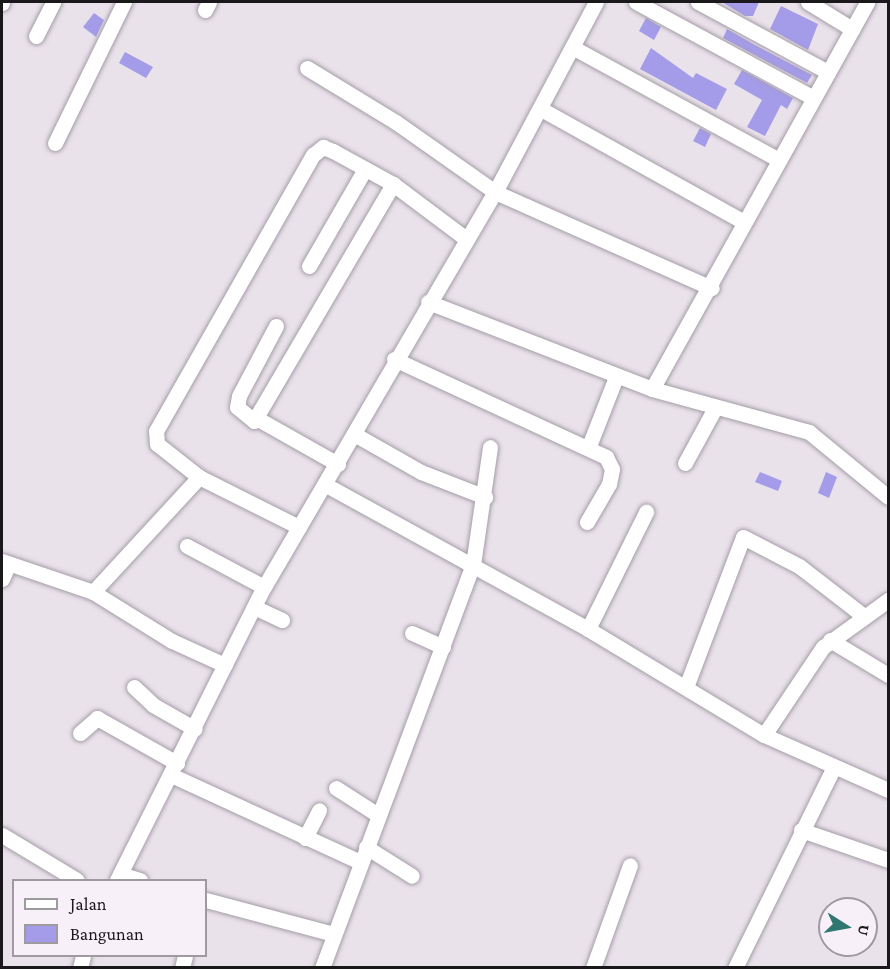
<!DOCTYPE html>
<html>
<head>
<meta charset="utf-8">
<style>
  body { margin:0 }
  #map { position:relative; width:890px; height:969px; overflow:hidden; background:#eae2eb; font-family:"Crimson Pro",serif }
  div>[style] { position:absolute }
  .building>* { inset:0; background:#a49ce8 }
  .roads { filter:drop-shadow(0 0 2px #a49da6) drop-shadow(0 0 2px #a49da6) }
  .street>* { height:15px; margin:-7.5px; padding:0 7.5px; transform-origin:7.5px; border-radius:7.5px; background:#fff }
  span { translate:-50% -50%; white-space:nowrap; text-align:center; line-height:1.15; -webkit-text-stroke:4.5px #f7f0f9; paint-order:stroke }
  .frame { position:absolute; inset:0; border:3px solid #1b181b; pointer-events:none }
  .legend { position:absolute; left:12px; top:879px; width:195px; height:78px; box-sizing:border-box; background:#f7f0f9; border:2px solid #9f9aa0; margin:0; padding:8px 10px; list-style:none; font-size:18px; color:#1b181b }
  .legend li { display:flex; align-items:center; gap:12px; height:30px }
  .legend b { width:30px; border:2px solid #9f9aa0 }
  .north { position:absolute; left:818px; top:897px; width:60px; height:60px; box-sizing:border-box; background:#f7f0f9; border:2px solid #9f9aa0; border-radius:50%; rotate:101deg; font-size:16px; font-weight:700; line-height:24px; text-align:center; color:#1b181b }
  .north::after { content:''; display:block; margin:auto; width:21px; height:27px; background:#2f7770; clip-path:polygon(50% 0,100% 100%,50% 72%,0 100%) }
</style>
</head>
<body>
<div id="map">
  <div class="building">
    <div style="clip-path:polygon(722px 2px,759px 2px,753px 16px,745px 16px)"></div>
    <div style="clip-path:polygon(781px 6px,818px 24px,808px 50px,770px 29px)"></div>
    <div style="clip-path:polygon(94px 13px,104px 20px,96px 37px,83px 27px)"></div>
    <div style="clip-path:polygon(646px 18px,661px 27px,654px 40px,639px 31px)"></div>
    <div style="clip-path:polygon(727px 29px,755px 45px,812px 75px,807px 83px,723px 38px)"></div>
    <div style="clip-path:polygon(651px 48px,693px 78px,696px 73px,727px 89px,716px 110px,640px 69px)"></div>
    <div style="clip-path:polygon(125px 52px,153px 67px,146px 78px,119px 63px)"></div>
    <div style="clip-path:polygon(742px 70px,793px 98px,787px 109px,781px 105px,765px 136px,747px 127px,762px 100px,734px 84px)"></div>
    <div style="clip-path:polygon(700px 128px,711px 134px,705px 147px,693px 141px)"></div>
    <div style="clip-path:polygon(760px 472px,782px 481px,778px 491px,755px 482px)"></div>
    <div style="clip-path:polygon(826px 472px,837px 477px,829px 498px,818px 493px)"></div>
  </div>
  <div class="roads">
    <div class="street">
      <div style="left:636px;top:2px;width:200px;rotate:28.4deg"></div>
      <div style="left:698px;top:2px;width:145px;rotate:28.3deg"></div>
      <div style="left:808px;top:2px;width:52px;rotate:31.5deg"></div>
      <div style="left:2px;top:3px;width:1px;rotate:-90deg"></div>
      <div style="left:205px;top:10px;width:9px;rotate:-63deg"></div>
      <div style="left:36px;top:36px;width:38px;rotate:-63deg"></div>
      <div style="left:572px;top:47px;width:236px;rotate:28.6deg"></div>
      <div style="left:307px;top:68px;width:105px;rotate:31.4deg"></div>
      <div style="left:397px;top:123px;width:120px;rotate:35.1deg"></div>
      <div style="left:495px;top:192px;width:237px;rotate:23.9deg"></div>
      <div style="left:541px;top:109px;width:232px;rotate:29.1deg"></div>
      <div style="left:55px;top:143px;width:157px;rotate:-63.9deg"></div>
      <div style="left:309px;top:266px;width:112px;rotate:-60deg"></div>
      <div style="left:428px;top:302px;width:240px;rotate:21.2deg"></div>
      <div style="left:652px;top:389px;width:163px;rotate:15.3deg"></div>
      <div style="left:809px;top:432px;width:102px;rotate:39.4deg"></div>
      <div style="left:276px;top:326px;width:79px;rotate:117.9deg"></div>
      <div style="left:239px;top:396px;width:11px;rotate:100deg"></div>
      <div style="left:237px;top:407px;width:22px;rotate:39deg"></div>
      <div style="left:254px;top:421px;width:275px;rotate:-59.6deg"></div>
      <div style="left:394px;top:359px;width:234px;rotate:24.8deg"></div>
      <div style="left:606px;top:457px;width:13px;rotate:63deg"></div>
      <div style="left:612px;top:469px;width:15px;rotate:101deg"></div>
      <div style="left:609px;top:484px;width:44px;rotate:120.1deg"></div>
      <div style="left:652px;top:389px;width:443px;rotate:-60.9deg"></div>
      <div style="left:258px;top:419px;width:92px;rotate:29.4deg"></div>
      <div style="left:354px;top:434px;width:77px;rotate:29.6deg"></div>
      <div style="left:421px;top:472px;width:69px;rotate:21.3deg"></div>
      <div style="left:589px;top:446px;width:74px;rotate:-68.6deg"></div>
      <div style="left:685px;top:463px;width:63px;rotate:-61.4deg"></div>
      <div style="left:199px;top:477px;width:53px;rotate:-141.8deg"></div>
      <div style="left:157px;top:444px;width:13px;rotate:-94deg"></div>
      <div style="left:156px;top:431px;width:318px;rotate:-60.4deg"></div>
      <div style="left:313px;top:155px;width:13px;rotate:-39deg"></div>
      <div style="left:323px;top:147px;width:11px;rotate:22deg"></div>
      <div style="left:333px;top:151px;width:68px;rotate:28.8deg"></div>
      <div style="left:393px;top:184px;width:90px;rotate:36.9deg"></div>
      <div style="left:326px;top:485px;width:299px;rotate:28.8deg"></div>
      <div style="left:588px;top:629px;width:205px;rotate:31.1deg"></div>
      <div style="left:764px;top:735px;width:136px;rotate:23.9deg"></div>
      <div style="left:187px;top:546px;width:87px;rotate:28deg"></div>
      <div style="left:2px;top:561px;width:96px;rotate:18.8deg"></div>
      <div style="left:93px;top:592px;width:156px;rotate:-47.3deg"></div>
      <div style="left:199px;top:477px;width:112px;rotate:26.6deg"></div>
      <div style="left:2px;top:579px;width:17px;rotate:-66deg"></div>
      <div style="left:93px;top:592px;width:93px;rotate:31.8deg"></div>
      <div style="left:172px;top:641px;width:58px;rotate:24.4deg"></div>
      <div style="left:254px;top:607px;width:31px;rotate:25deg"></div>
      <div style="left:588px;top:629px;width:131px;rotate:-63.6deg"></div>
      <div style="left:412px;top:633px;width:34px;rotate:24deg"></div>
      <div style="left:830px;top:640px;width:68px;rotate:31.1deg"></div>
      <div style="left:134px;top:687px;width:26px;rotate:43deg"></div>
      <div style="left:153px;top:705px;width:48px;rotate:29.7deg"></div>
      <div style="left:686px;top:687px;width:160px;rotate:-69.2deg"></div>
      <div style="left:743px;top:537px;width:63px;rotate:27.4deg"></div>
      <div style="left:799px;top:566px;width:83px;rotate:37.7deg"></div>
      <div style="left:80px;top:733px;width:23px;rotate:-41deg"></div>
      <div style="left:97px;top:718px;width:92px;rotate:29.4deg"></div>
      <div style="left:764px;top:735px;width:106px;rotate:-56.2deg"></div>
      <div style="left:823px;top:647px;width:80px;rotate:-35.9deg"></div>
      <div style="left:171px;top:775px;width:208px;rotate:24.7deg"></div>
      <div style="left:336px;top:788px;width:50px;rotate:32.7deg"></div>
      <div style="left:801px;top:830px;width:92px;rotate:19deg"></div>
      <div style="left:2px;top:835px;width:87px;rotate:31deg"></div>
      <div style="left:305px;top:838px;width:31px;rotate:-63deg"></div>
      <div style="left:366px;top:847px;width:54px;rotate:32.2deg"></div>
      <div style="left:120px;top:874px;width:21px;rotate:17deg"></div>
      <div style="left:117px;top:880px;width:328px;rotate:-63.4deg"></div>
      <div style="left:264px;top:587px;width:458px;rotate:-59.7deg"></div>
      <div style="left:495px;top:192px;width:215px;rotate:-62deg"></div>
      <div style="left:206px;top:900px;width:132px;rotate:14.9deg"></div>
      <div style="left:80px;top:968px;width:12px;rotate:-76deg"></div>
      <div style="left:182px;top:968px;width:12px;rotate:-76deg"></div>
      <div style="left:322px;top:968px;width:430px;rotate:-69.5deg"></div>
      <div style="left:473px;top:565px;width:119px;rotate:-81.8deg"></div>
      <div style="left:593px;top:968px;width:109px;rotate:-70.2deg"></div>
      <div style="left:735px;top:968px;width:222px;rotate:-63.8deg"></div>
    </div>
  </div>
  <div class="frame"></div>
  <ul class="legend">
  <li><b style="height:8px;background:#fff"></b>Jalan</li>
  <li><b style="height:16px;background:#a49ce8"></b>Bangunan</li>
  </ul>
  <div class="north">U</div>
</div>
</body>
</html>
